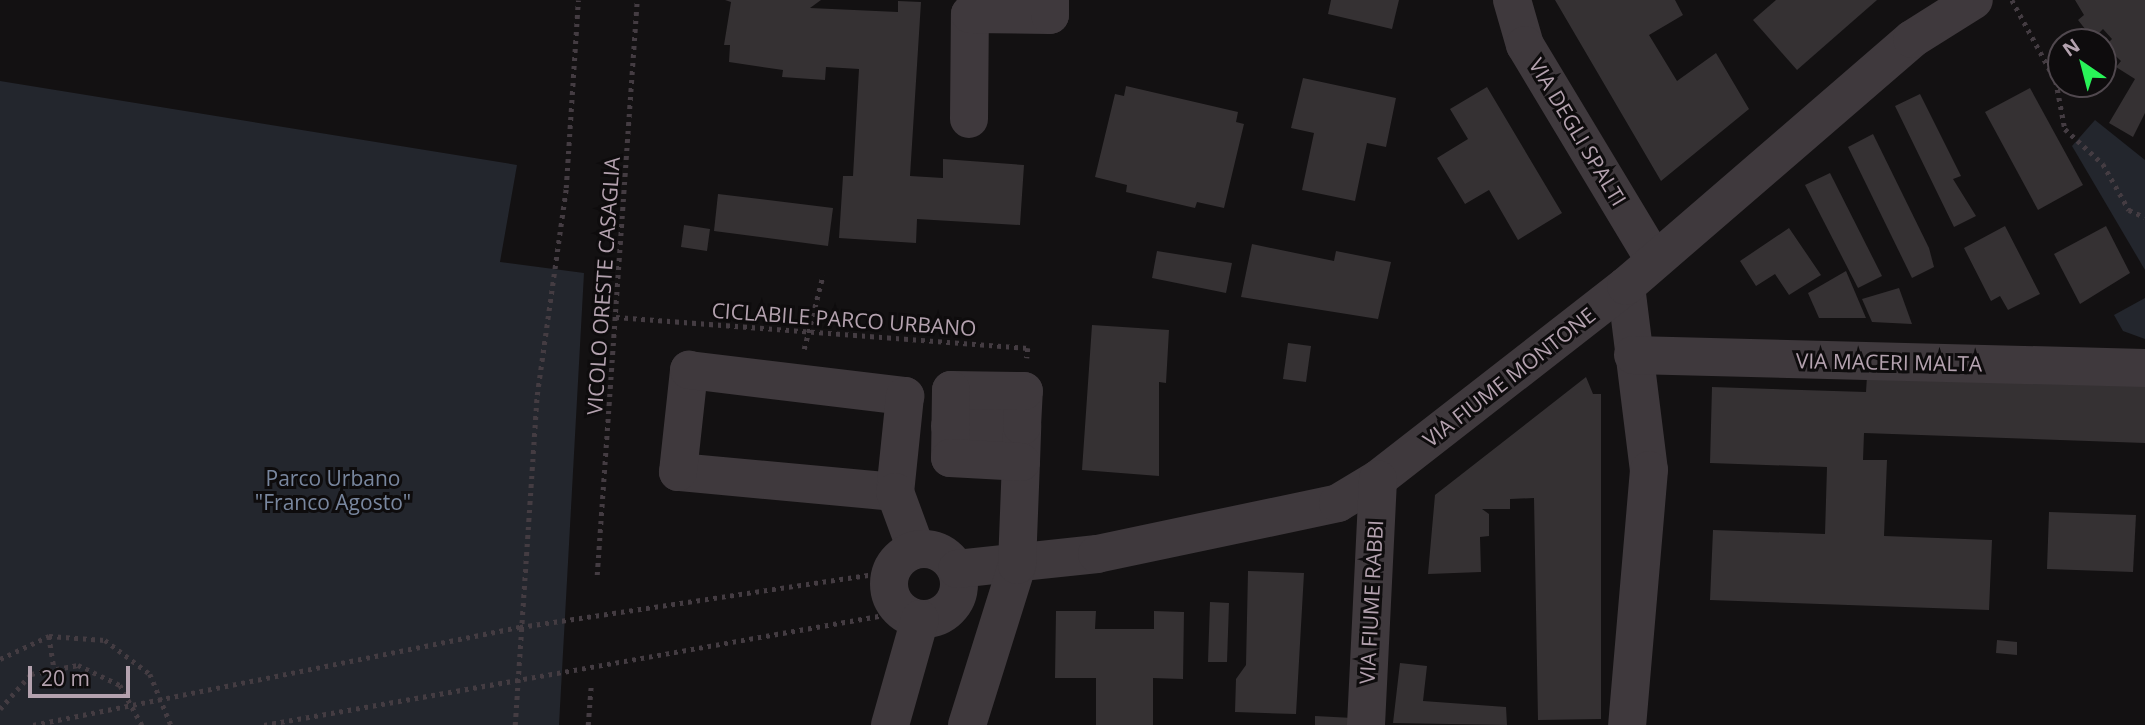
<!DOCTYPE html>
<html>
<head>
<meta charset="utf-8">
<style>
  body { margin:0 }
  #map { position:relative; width:2145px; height:725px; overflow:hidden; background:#131112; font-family:"Open Sans",sans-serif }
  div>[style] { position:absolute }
  .green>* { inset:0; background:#23262d }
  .building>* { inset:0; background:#353133 }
  .path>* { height:4.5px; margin-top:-2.25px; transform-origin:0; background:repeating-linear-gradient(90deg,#443c42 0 3.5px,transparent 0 8.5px) }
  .minor>* { height:38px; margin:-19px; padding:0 19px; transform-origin:19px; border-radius:19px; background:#3f393d }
  .minor>.ring { margin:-19px; padding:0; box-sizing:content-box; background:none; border:38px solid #3f393d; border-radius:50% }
  span { translate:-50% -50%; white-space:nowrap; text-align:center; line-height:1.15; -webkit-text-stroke:6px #0e0c0d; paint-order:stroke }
  .street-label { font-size:21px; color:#b4a2af }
  .park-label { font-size:21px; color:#79879f }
  .north { position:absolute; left:2047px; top:28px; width:70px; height:70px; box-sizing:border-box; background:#0e0c0d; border:2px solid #50484e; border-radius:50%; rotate:325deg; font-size:19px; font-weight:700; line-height:28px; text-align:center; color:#b4a2af }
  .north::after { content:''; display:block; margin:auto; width:24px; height:32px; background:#29f358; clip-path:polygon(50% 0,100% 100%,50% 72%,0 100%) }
  .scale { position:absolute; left:28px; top:666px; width:102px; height:32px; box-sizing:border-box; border:4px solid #b4a2af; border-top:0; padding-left:9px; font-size:21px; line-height:24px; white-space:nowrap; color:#b4a2af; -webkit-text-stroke:5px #0e0c0d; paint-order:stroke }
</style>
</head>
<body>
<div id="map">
  <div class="green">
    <div style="clip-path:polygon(0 81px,517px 165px,500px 262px,584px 273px,559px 725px,0 725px)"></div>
    <div style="clip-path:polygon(2095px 120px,2145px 160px,2145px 270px,2072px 146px)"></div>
    <div style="clip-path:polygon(2145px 298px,2145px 339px,2123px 331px,2114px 315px)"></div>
  </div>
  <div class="building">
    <div style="clip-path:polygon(725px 0,821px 0,810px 8px,898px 12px,898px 1px,921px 2px,910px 176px,943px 178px,943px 159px,1024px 165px,1020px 225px,917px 219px,916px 243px,839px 238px,843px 176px,853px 176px,859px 69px,826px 67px,825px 80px,782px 77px,783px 70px,729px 62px,730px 45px,724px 45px,731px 2px)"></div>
    <div style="clip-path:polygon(1331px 0,1399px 0,1392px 29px,1328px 14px)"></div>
    <div style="clip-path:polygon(1555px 0,1675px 0,1683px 15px,1649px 35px,1677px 81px,1716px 53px,1749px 109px,1661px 181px)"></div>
    <div style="clip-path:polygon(1776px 0,1877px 0,1797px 70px,1753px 20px)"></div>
    <div style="clip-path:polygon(2075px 0,2145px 0,2145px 113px,2133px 137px,2109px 123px,2135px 79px,2116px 67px,2121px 61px,2105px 46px,2112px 39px,2103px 29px,2093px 39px,2078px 20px,2084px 15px)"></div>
    <div style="clip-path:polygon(1303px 78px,1396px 98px,1386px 147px,1367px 143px,1355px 201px,1302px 190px,1314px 133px,1291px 128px)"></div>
    <div style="clip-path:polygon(1126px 86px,1238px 112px,1236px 122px,1244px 124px,1224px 208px,1197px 202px,1195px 208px,1126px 192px,1127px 185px,1095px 177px,1115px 94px,1124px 96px)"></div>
    <div style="clip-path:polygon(1487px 87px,1562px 213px,1518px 240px,1489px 190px,1465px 204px,1437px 158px,1468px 139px,1450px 109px)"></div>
    <div style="clip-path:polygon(2030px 88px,2083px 185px,2038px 210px,1985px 112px)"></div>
    <div style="clip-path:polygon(1920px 94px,1961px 176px,1953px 179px,1976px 216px,1954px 227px,1895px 106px)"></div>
    <div style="clip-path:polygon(1873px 134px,1929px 248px,1934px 267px,1912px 278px,1848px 147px)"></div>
    <div style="clip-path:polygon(1830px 173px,1882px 276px,1858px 288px,1805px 185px)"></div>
    <div style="clip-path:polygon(718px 194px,833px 208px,828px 246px,714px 231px)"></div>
    <div style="clip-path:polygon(684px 225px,710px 229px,707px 251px,681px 247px)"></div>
    <div style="clip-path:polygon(2005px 226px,2040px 294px,2008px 310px,2000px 296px,1991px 301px,1964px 248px)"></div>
    <div style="clip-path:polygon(2106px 226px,2130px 273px,2080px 304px,2054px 254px)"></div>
    <div style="clip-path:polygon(1789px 228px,1821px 275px,1789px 295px,1775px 274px,1756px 286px,1740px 261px)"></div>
    <div style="clip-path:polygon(1252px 244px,1334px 261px,1336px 251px,1391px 262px,1378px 319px,1241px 297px)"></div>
    <div style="clip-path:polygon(1157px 251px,1232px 263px,1226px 293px,1152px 278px)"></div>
    <div style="clip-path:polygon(1846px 271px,1866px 318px,1819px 318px,1808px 293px)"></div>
    <div style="clip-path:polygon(1899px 288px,1912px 324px,1872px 322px,1862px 299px)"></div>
    <div style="clip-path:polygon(1092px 325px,1169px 330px,1166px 383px,1159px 382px,1159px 476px,1082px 470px)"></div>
    <div style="clip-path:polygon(1288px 343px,1311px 346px,1306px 382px,1283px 379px)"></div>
    <div style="clip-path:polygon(1867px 376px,2145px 377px,2145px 443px,1864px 433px,1863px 460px,1887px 460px,1884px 536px,1992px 540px,1989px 610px,1710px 600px,1713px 530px,1825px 534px,1827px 467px,1710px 463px,1712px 387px,1866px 392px)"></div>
    <div style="clip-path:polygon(1586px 377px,1593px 394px,1601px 394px,1601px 719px,1538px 720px,1534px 498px,1510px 499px,1510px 509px,1482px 509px,1489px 514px,1489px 536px,1480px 537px,1481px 572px,1428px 574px,1435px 495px)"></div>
    <div style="clip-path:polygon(2049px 512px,2136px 515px,2133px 572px,2047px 569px)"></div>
    <div style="clip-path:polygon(1248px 571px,1304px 573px,1296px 714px,1235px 712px,1236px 679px,1246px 665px)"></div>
    <div style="clip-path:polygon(1210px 602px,1229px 603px,1227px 662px,1208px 662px)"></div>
    <div style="clip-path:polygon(1056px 611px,1096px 611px,1095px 629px,1154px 629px,1154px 611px,1184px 612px,1183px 679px,1153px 678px,1153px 725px,1096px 725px,1096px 678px,1055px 678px)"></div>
    <div style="clip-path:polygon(1997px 640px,2017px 642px,2017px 655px,1996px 653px)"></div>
    <div style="clip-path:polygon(1400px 663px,1427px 666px,1423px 701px,1506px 707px,1507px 725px,1393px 723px)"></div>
    <div style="clip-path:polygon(1315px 716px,1353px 718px,1353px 725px,1315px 725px)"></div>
  </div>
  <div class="path">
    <div style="left:2012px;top:0;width:92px;rotate:61.5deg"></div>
    <div style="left:2056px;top:81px;width:49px;rotate:79.4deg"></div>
    <div style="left:2065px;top:129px;width:52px;rotate:42.6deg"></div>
    <div style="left:2103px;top:164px;width:53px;rotate:60.5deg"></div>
    <div style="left:2129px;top:210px;width:17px;rotate:24deg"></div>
    <div style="left:616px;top:317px;width:413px;rotate:4.3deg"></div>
    <div style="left:1028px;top:348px;width:10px;rotate:96deg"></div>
    <div style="left:804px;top:349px;width:76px;rotate:-75.6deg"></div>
    <div style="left:597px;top:575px;width:576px;rotate:-86.02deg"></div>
    <div style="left:49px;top:636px;width:30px;rotate:81deg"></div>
    <div style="left:0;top:659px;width:54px;rotate:-25.1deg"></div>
    <div style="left:49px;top:636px;width:56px;rotate:4.1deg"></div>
    <div style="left:105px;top:640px;width:56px;rotate:37.1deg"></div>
    <div style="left:150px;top:674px;width:55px;rotate:67.6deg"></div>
    <div style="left:0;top:709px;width:47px;rotate:-48.5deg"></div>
    <div style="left:31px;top:674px;width:48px;rotate:-10.8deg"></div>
    <div style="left:78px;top:665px;width:47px;rotate:25.5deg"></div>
    <div style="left:120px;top:685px;width:46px;rotate:61.2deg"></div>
    <div style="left:33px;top:725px;width:497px;rotate:-11.4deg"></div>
    <div style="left:520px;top:627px;width:374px;rotate:-8.5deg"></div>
    <div style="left:264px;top:725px;width:630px;rotate:-10.06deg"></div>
    <div style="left:515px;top:725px;width:331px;rotate:-86.2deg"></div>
    <div style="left:537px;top:395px;width:209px;rotate:-82deg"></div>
    <div style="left:566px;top:188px;width:188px;rotate:-86.3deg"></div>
    <div style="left:588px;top:725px;width:40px;rotate:-85.7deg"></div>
  </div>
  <div class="minor">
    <div style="left:1512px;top:0;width:47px;rotate:73.9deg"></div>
    <div style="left:1525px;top:45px;width:251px;rotate:59deg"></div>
    <div style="left:969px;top:119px;width:105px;rotate:-89.5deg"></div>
    <div style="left:970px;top:14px;width:80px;rotate:0.7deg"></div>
    <div style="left:1050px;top:15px;width:15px;rotate:-90deg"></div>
    <div style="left:1626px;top:286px;width:185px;rotate:82.9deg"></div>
    <div style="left:1649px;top:470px;width:256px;rotate:94.9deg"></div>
    <div style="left:1633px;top:355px;width:512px;rotate:1.45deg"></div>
    <div style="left:950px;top:426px;width:72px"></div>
    <div style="left:895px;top:492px;width:218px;rotate:-174.7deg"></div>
    <div style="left:678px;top:472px;width:103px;rotate:-83.8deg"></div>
    <div style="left:689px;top:370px;width:218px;rotate:6.9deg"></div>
    <div style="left:905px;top:396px;width:97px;rotate:95.9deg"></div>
    <div style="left:895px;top:492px;width:61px;rotate:69.8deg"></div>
    <div class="ring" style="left:889px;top:549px;width:32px;height:32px"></div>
    <div style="left:957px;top:569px;width:141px;rotate:-6.1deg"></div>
    <div style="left:1097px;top:554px;width:246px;rotate:-11.9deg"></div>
    <div style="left:1338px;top:503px;width:47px;rotate:-31deg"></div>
    <div style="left:1378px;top:479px;width:314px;rotate:-37.9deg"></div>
    <div style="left:1626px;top:286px;width:378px;rotate:-40.8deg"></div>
    <div style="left:1912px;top:39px;width:73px;rotate:-32.2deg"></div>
    <div style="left:890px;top:725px;width:110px;rotate:-74.2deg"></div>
    <div style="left:967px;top:725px;width:168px;rotate:-72.6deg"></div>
    <div style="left:1017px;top:565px;width:103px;rotate:-87.8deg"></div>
    <div style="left:1021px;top:462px;width:36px;rotate:-88deg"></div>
    <div style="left:1022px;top:426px;width:35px;rotate:-87deg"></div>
    <div style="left:1024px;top:391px;width:73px;rotate:-179.2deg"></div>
    <div style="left:951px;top:390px;width:68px;rotate:90.8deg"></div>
    <div style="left:950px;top:458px;width:71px;rotate:3.2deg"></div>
    <div style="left:1366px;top:725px;width:246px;rotate:-87.2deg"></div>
  </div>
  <div class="street-label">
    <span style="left:1578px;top:132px;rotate:59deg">VIA DEGLI SPALTI</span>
    <span style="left:603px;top:286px;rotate:-86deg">VICOLO ORESTE CASAGLIA</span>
    <span style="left:844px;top:319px;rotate:4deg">CICLABILE PARCO URBANO</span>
    <span style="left:1889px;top:362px;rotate:1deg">VIA MACERI MALTA</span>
    <span style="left:1509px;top:377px;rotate:-38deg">VIA FIUME MONTONE</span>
    <span style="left:1371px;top:602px;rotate:-87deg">VIA FIUME RABBI</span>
  </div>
  <div class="park-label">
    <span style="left:333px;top:490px">Parco Urbano<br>"Franco Agosto"</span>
  </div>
  <div class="north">N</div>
  <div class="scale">20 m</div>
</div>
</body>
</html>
